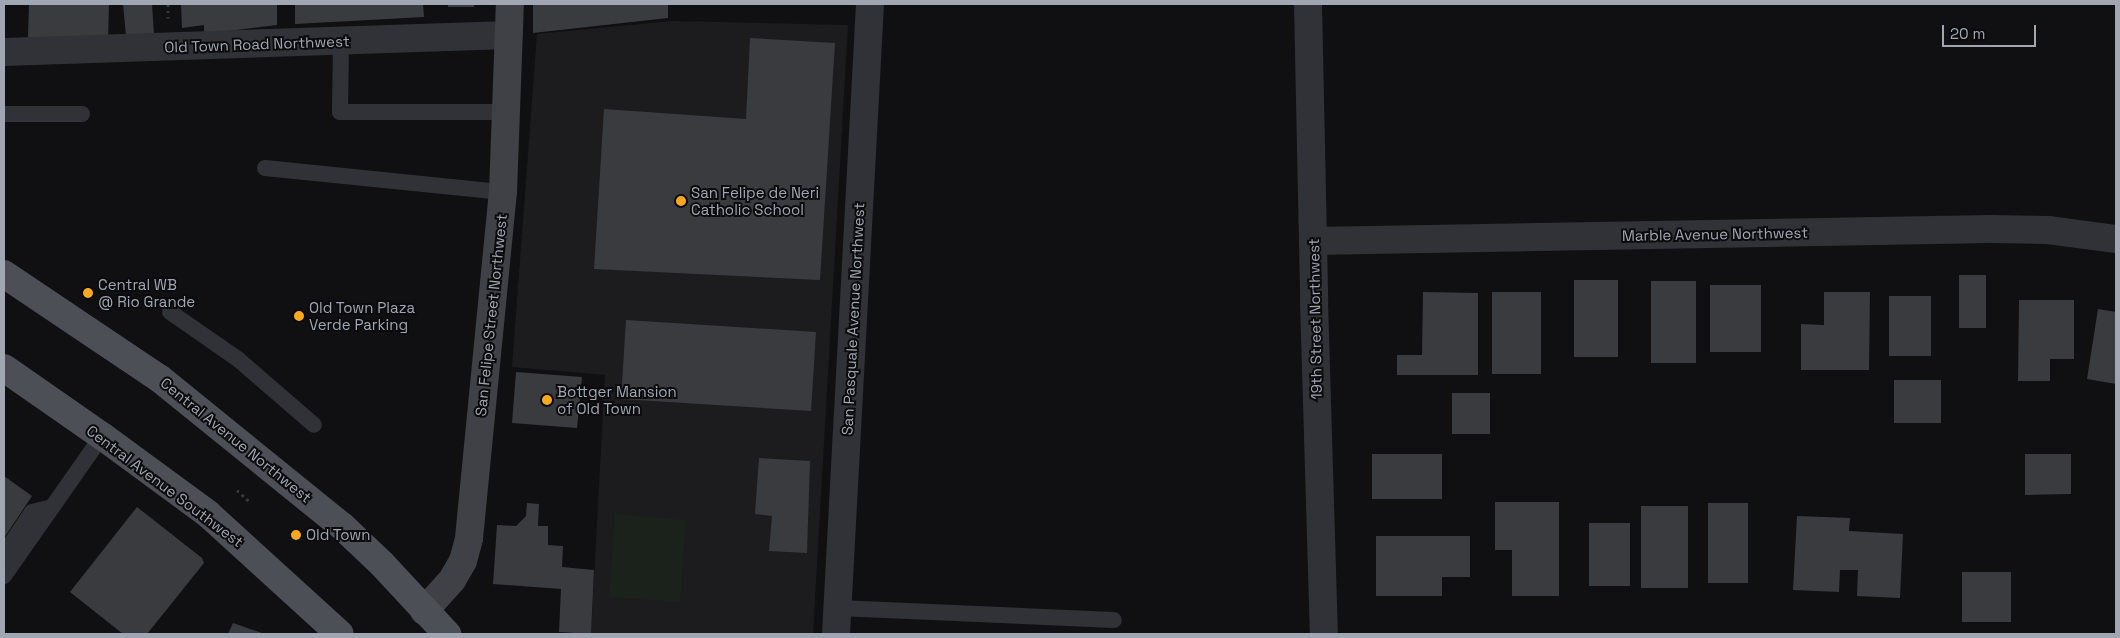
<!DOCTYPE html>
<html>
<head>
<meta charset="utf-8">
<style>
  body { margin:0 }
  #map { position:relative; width:2120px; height:638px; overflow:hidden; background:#101012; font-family:"Space Grotesk",sans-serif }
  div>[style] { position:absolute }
  .built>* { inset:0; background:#1c1c1f }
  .green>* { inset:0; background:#1a221b }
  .building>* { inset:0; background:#3a3b3f }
  .path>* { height:3px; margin-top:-1.5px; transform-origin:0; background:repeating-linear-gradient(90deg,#37393e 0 2.5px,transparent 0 6.5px) }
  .lane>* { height:16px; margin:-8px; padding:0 8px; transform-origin:8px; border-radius:8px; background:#313237 }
  .street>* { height:28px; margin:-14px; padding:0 14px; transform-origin:14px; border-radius:14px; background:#313237 }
  .secondary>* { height:28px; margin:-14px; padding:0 14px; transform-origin:14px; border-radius:14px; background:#3f4147 }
  .primary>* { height:28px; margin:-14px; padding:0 14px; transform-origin:14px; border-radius:14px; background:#4d4f56 }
  .dots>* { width:14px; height:14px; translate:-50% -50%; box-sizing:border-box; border:2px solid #0b0b0d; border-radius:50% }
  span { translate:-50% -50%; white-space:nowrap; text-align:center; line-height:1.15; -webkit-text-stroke:4px #0b0b0d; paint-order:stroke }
  .street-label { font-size:15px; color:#a0a7b3 }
  .poi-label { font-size:15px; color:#a0a7b3 }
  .left { translate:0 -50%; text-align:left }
  .frame { position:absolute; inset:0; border:5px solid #a0a7b3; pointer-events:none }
  .scale { position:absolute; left:1942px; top:25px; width:94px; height:22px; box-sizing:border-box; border:2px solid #a0a7b3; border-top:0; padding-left:6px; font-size:15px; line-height:18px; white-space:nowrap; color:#a0a7b3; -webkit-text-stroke:4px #0b0b0d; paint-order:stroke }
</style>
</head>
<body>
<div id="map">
  <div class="built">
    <div style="clip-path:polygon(672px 21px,848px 25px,813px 634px,591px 634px,605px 375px,512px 367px,537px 34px)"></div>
  </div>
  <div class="green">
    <div style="clip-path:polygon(615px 514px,686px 520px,680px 602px,609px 597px)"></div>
  </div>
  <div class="building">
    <div style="clip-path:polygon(29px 4px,109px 4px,108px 40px,28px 37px)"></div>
    <div style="clip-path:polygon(123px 4px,152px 4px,154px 35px,126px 36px)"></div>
    <div style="clip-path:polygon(181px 4px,277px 4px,277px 25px,204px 34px,204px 25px,182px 28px)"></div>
    <div style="clip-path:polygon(295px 4px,423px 4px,424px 17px,295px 24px)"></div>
    <div style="clip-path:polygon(448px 4px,474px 4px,474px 7px,448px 7px)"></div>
    <div style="clip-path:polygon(533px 4px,668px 4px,668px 18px,533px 33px)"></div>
    <div style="clip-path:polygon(750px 38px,835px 43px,820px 280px,594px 269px,604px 109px,746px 119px)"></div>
    <div style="clip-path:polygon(1959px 275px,1986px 275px,1986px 328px,1959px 328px)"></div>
    <div style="clip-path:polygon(1574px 280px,1618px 280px,1618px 357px,1574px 357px)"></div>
    <div style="clip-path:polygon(1651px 281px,1696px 281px,1696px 363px,1651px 363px)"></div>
    <div style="clip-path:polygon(1710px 285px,1761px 285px,1761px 352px,1710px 352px)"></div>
    <div style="clip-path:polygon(1423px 292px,1478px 293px,1478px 375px,1397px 375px,1397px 355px,1422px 355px)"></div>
    <div style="clip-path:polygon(1492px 292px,1541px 292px,1541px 374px,1492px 374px)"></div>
    <div style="clip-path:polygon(1824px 292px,1870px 292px,1869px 370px,1801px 370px,1801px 324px,1824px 325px)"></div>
    <div style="clip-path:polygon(1889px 296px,1931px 296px,1931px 356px,1889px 356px)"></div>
    <div style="clip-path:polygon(2019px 300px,2074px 300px,2074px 359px,2050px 359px,2050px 381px,2018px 381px)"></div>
    <div style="clip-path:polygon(2098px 309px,2116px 312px,2116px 384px,2087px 379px)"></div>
    <div style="clip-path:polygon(626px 320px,816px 332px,811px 411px,621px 399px)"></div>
    <div style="clip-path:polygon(516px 372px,582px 377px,577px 428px,512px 423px)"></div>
    <div style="clip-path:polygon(1894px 380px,1941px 380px,1941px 423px,1894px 423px)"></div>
    <div style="clip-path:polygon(1452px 393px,1490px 393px,1490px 434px,1452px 434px)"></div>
    <div style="clip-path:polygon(1372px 454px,1442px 454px,1442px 499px,1372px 499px)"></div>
    <div style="clip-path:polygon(2025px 454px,2071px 454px,2071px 494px,2025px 495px)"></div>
    <div style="clip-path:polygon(759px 458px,810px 461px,807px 553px,769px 551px,772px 516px,755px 514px)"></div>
    <div style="clip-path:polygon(4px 476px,32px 496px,4px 538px)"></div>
    <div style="clip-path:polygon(1495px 502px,1559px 502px,1559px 596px,1512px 596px,1512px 550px,1495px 550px)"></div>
    <div style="clip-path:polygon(527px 503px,539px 504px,538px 526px,548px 526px,548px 545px,563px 546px,562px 567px,594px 570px,591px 634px,559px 632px,561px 589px,493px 584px,497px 525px,516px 526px,526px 516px)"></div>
    <div style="clip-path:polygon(1708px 503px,1748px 503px,1748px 583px,1708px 583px)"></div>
    <div style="clip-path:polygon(1641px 506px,1688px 506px,1688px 588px,1641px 588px)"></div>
    <div style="clip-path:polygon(137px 507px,202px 558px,204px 563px,147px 634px,123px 634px,70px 592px)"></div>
    <div style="clip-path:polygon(1797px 516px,1850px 518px,1849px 531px,1903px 534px,1900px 598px,1857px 596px,1858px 570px,1840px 570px,1839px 592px,1793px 590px)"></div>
    <div style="clip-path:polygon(1589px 523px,1630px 523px,1630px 586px,1589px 586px)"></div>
    <div style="clip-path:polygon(1376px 536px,1470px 536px,1470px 577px,1442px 577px,1442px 596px,1376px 596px)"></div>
    <div style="clip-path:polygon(1962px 572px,2011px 572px,2011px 622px,1962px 622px)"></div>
    <div style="clip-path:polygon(233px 623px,265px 634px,228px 634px)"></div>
  </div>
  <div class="path">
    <div style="left:168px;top:4px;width:14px;rotate:90deg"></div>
    <div style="left:237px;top:490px;width:16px;rotate:43deg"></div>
  </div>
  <div class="lane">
    <div style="left:341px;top:41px;width:71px;rotate:90.8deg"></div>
    <div style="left:340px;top:112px;width:167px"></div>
    <div style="left:4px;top:114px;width:78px"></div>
    <div style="left:265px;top:168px;width:239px;rotate:5.8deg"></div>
    <div style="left:170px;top:312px;width:84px;rotate:34.8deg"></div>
    <div style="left:239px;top:360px;width:99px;rotate:40.9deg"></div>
    <div style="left:4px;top:554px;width:50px;rotate:-56.3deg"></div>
    <div style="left:32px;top:512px;width:21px;rotate:-14deg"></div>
    <div style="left:4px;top:576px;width:171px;rotate:-55deg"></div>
    <div style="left:838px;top:608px;width:276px;rotate:2.5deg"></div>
  </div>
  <div class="street">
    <div style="left:1308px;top:4px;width:297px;rotate:88.8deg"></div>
    <div style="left:1314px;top:301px;width:333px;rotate:88.3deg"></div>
    <div style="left:4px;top:52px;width:505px;rotate:-1.93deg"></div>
    <div style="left:1313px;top:241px;width:678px;rotate:-1.01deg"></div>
    <div style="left:1991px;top:229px;width:57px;rotate:1deg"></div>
    <div style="left:2048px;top:230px;width:69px;rotate:7.5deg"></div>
    <div style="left:836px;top:634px;width:631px;rotate:-86.91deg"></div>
  </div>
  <div class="secondary">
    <div style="left:424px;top:611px;width:42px;rotate:-47.9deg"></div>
    <div style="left:452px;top:580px;width:22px;rotate:-60deg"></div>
    <div style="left:463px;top:561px;width:24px;rotate:-75deg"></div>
    <div style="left:469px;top:538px;width:348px;rotate:-84.4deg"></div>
    <div style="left:503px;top:192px;width:188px;rotate:-87.9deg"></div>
  </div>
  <div class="primary">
    <div style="left:4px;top:274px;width:187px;rotate:33.9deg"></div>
    <div style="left:159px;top:378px;width:235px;rotate:39deg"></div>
    <div style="left:342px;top:526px;width:55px;rotate:43.5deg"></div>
    <div style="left:382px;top:564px;width:96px;rotate:47.1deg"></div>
    <div style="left:4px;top:368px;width:119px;rotate:34.8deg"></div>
    <div style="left:102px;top:436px;width:132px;rotate:36.3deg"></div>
    <div style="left:208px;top:514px;width:178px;rotate:42.3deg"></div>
  </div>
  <div class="dots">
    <div style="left:681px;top:201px;background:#fca91e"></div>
    <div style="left:88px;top:293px;background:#fca91e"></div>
    <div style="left:299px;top:316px;background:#fca91e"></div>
    <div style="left:547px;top:400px;background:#fca91e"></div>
    <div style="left:296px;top:535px;background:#fca91e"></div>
  </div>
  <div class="street-label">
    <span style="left:257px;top:44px;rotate:-2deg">Old Town Road Northwest</span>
    <span style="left:1715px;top:234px;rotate:-1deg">Marble Avenue Northwest</span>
    <span style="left:491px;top:315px;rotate:-84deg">San Felipe Street Northwest</span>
    <span style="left:853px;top:319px;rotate:-87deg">San Pasquale Avenue Northwest</span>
    <span style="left:1315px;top:319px;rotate:-91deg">19th Street Northwest</span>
    <span style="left:236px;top:440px;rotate:39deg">Central Avenue Northwest</span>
    <span style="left:165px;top:486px;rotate:37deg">Central Avenue Southwest</span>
  </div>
  <div class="poi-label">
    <span class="left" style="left:691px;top:201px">San Felipe de Neri<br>Catholic School</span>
    <span class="left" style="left:98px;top:293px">Central WB<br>@ Rio Grande</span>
    <span class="left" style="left:309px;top:316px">Old Town Plaza<br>Verde Parking</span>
    <span class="left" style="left:557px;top:400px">Bottger Mansion<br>of Old Town</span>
    <span class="left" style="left:306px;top:535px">Old Town</span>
  </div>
  <div class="frame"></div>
  <div class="scale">20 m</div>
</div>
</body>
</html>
